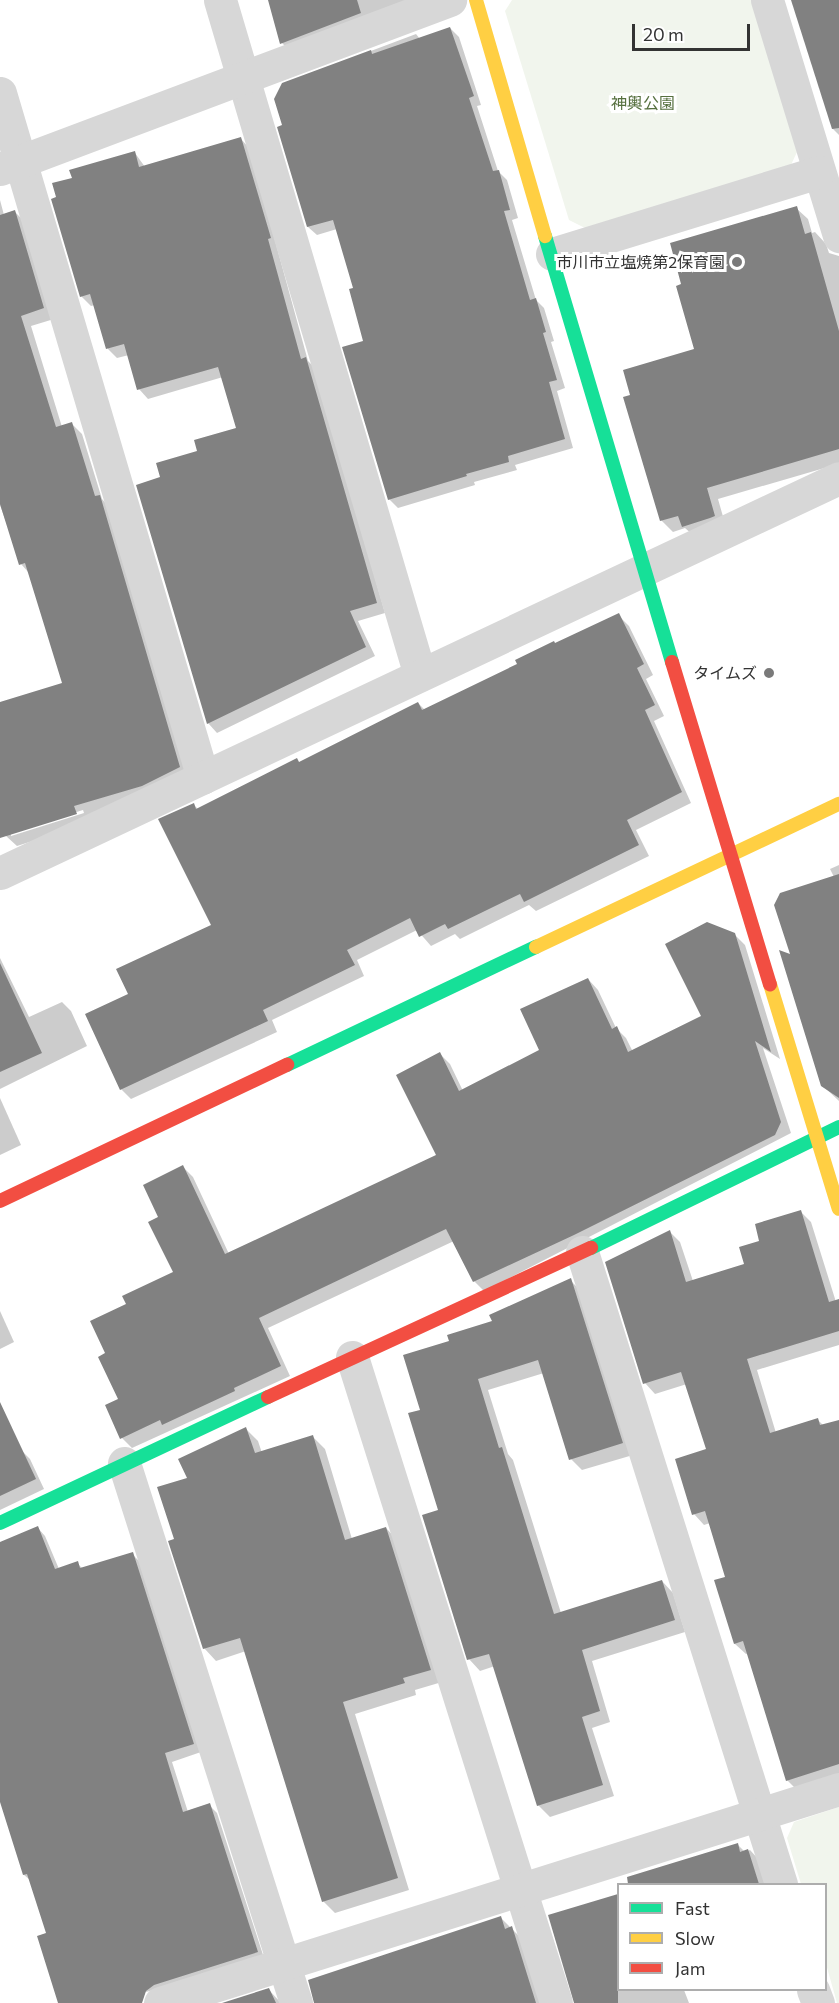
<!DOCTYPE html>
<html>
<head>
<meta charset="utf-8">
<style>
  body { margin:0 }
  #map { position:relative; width:839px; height:2003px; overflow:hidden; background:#fff; font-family:Commissioner,"Noto Sans JP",sans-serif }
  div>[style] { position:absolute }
  .green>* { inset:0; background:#f1f5ed }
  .shadow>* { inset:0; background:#0003 }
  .building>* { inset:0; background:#818181 }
  .street>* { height:33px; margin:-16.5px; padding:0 16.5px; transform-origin:16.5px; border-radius:16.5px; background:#d7d7d7 }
  .fast>* { height:14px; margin:-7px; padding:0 7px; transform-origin:7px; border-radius:7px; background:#16e098 }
  .slow>* { height:14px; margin:-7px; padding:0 7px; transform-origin:7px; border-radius:7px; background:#ffcf43 }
  .jam>* { height:14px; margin:-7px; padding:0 7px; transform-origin:7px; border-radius:7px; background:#f24e42 }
  .dots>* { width:16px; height:16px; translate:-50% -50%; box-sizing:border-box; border:3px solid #fff; border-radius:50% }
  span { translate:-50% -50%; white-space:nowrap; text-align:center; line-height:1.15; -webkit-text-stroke:6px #fff; paint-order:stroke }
  .park-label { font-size:16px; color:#56703f }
  .poi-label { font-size:16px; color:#333 }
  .right { translate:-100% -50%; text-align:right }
  .legend { position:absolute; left:617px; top:1883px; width:210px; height:108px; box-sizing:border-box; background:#fff; border:2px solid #adadad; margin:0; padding:8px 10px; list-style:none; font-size:18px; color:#333 }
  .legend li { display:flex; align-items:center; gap:12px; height:30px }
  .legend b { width:30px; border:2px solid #adadad }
  .scale { position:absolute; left:632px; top:24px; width:118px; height:27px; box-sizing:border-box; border:3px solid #333; border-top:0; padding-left:8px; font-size:18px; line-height:21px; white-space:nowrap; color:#333; -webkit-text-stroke:4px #fff; paint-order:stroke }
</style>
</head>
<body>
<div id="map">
  <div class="green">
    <div style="clip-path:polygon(512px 0,753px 0,797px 152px,790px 167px,587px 229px,569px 220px,505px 11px)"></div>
    <div style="clip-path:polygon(839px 1807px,839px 2003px,837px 2003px,826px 1964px,826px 1884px,801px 1884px,787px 1838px,794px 1822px)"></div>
  </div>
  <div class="shadow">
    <div style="clip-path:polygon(269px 0,418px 0,298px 59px,282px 43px)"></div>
    <div style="clip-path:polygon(793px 0,839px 0,839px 135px,833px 129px)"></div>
    <div style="clip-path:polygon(450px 28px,459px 37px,481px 105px,477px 106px,498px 171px,507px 180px,518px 218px,512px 220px,536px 300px,544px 308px,554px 341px,551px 342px,565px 388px,557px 391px,573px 448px,515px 465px,517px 470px,474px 482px,475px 485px,398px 508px,389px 499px,355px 289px,337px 229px,317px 235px,308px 227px,283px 126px,283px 84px,416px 34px,420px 39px)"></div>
    <div style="clip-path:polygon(241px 139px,250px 149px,308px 361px,315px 368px,385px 613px,358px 621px,375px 656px,217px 733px,208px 723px,162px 478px,199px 452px,238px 429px,223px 377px,148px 399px,139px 389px,129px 355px,117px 358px,108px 349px,95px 305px,91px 306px,81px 296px,58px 198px,74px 179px,135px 153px,145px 167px)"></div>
    <div style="clip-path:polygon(evenodd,0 200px,4px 215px,15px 212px,25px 222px,54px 319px,31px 326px,62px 427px,72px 424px,82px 434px,102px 499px,109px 507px,190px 778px,86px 824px,17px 846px,6px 836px,0 816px,0 704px,64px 684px,29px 573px,21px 564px,0 505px,0 200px,83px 810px,84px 813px,11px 836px,11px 833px,83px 810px)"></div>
    <div style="clip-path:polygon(796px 208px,808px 219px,812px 233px,815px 232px,826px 244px,829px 253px,839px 256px,839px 470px,828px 467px,718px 499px,726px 527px,695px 537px,685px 528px,673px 532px,661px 520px,632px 396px,696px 350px)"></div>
    <div style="clip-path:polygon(618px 615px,629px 626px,653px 675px,646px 679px,664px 716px,654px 721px,691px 803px,636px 830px,649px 856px,536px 911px,529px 905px,460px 939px,455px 934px,431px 946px,417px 930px,357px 960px,364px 976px,272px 1020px,277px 1032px,131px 1099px,121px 1089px,130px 995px,213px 926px,193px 804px,198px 809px,300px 763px,418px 703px,425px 710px)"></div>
    <div style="clip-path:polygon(839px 865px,839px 1101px,822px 1085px,792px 956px,834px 877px,830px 869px)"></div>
    <div style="clip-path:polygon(734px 934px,745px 945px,780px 1059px,763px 1048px,791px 1133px,484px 1291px,474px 1281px,454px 1241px,268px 1328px,290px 1376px,132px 1448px,122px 1438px,107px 1406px,120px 1400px,107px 1354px,128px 1305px,175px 1273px,160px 1218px,183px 1167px,193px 1177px,229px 1254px,438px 1155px,440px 1054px,450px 1064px,463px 1091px,541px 1051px,588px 979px,598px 990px,616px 1028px,626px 1038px,633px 1052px,703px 1017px)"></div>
    <div style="clip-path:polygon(0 958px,29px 1017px,62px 1002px,71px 1011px,87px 1046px,0 1089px)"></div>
    <div style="clip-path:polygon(0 1098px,21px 1145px,0 1155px)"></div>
    <div style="clip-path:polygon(801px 1212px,811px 1222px,836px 1302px,839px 1301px,839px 1345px,757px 1370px,776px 1433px,818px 1420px,824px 1426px,839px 1421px,839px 1778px,798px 1791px,787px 1780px,749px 1653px,746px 1654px,735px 1644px,727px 1578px,710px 1523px,704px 1525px,694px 1514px,708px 1450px,687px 1384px,655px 1394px,645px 1383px,670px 1232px,680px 1242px,693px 1281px,745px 1265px,761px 1242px)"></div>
    <div style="clip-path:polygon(570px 1280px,581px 1291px,633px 1455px,582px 1470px,571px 1459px,544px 1373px,488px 1390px,508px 1454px,513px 1460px,561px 1613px,662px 1581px,673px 1593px,685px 1632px,592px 1661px,610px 1722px,592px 1728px,614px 1796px,550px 1817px,538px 1805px,495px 1666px,480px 1671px,469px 1659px,422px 1411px,450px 1342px,494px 1322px)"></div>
    <div style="clip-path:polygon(0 1311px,14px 1342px,0 1349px)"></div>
    <div style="clip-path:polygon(246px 1429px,258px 1441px,262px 1453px,313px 1437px,325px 1449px,352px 1539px,386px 1528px,398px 1541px,442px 1682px,415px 1690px,416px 1695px,355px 1714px,409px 1890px,335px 1913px,323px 1901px,246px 1651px,216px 1661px,204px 1648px,176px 1540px,189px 1479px)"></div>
    <div style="clip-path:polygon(21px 1450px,30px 1459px,44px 1489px,0 1510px,0 1459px)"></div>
    <div style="clip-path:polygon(37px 1527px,45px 1536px,59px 1569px,77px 1563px,83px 1569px,132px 1554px,140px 1562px,201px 1752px,172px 1762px,188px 1812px,209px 1805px,217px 1813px,265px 1961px,104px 2003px,61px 2003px,48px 1934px,30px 1880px,24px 1875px,0 1796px,0 1558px)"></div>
    <div style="clip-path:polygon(737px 1844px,745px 1852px,750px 1850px,760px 1861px,768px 1884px,653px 1884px,669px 1880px)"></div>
    <div style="clip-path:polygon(618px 1895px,618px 1990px,684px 1990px,689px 2003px,576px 2003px,550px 1916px)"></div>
    <div style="clip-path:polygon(500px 1917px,522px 1939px,543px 2003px,315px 2003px)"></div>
    <div style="clip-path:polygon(269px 1990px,281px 2003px,227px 2003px)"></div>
  </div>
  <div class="building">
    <div style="clip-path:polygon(268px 0,357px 0,361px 13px,280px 44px)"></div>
    <div style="clip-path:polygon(791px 0,839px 0,839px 128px,832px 129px)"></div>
    <div style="clip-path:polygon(450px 27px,474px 96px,469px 98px,493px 171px,499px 170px,510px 210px,504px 211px,530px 300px,536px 298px,546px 332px,543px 333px,557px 380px,549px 382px,565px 439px,508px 456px,509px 462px,466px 474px,467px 476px,388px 500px,342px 347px,363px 341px,349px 289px,353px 288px,333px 220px,307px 227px,277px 127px,282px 125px,274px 99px,282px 83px,371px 50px,372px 54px)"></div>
    <div style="clip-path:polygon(241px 137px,271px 238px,268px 239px,301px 359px,306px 357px,377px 603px,350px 611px,366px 647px,207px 724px,136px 485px,160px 477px,156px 463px,197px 451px,194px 440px,236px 428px,218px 367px,137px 390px,124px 344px,106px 349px,90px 294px,80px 297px,51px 199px,56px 197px,52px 183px,72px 178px,69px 170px,135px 151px,139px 167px)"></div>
    <div style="clip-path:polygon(797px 206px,805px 234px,811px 232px,839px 331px,839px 449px,707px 488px,715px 516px,710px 518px,682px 527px,678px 516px,660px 521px,623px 397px,630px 395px,623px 370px,694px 349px,676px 286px,681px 284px,670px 243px)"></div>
    <div style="clip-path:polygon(15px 210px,44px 308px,21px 316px,56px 427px,72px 422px,95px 496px,100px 495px,180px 767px,142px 786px,74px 806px,77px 814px,0 838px,0 702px,62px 683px,25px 563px,19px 565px,0 504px,0 215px)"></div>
    <div style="clip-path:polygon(619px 613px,644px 664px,637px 668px,655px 705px,645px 710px,682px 792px,627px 820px,639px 845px,524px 902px,520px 894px,448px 929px,445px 924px,419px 937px,410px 918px,347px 950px,355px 965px,263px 1010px,268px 1021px,120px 1090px,85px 1014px,128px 994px,116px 969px,211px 925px,158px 819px,194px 803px,196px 809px,297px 758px,299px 762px,418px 702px,422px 710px,517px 664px,515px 660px,554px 641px,555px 643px)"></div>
    <div style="clip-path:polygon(839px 874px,839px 1098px,821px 1086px,779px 950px,790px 954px,774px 905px,780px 893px)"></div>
    <div style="clip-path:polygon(707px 922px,735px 933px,771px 1052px,755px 1041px,781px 1122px,775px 1135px,574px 1235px,473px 1282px,446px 1229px,259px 1318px,281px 1366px,234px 1388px,235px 1391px,162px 1425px,160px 1420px,120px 1439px,105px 1405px,118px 1399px,98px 1357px,105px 1353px,90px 1321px,126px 1304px,122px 1296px,173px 1272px,148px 1222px,158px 1217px,143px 1185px,183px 1165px,225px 1254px,436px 1155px,396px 1075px,440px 1052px,459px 1091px,539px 1050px,520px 1009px,588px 978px,612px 1029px,617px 1026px,628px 1052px,701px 1016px,665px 944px)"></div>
    <div style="clip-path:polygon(0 963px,42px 1053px,0 1072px)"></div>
    <div style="clip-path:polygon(801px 1210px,829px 1302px,839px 1299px,839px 1331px,747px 1359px,770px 1433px,818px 1418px,820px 1425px,839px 1420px,839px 1764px,786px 1781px,743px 1641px,734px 1644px,714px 1580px,725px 1577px,705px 1511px,692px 1515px,675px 1459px,706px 1449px,681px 1372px,643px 1384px,605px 1262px,670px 1230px,686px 1282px,744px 1264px,739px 1247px,759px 1241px,755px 1224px)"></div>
    <div style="clip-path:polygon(571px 1278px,623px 1443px,569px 1460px,538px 1360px,478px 1379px,499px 1448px,502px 1447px,554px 1614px,662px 1580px,675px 1620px,582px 1650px,600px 1711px,582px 1717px,603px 1785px,537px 1806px,489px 1654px,467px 1660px,422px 1515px,438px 1510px,408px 1413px,420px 1410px,403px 1355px,449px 1341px,447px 1335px,492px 1321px,489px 1315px)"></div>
    <div style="clip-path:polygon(0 1402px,36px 1479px,0 1496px)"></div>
    <div style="clip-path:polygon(246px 1427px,255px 1453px,313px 1435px,345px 1540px,386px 1527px,431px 1670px,403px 1678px,405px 1683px,343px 1702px,398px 1878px,322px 1902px,240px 1638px,203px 1649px,168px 1541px,174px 1539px,157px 1487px,187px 1478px,178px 1459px)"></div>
    <div style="clip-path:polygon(38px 1526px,55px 1569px,78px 1561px,80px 1568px,133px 1552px,194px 1744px,165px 1753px,183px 1812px,210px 1803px,258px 1952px,154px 1985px,146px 1991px,142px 2003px,58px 2003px,37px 1936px,46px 1933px,27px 1874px,23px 1875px,0 1802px,0 1542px)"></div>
    <div style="clip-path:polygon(738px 1843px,740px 1852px,748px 1849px,759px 1884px,628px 1884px,627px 1877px)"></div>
    <div style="clip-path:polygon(618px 1894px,618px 2003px,574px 2003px,548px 1915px)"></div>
    <div style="clip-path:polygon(501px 1916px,505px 1929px,512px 1926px,536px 2003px,314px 2003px,308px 1980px)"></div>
    <div style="clip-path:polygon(269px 1988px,276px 2003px,222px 2003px)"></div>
  </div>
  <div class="street">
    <div style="left:220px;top:0;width:704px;rotate:73.5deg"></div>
    <div style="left:767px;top:0;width:247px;rotate:73deg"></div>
    <div style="left:0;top:93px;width:714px;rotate:73.49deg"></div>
    <div style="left:0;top:169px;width:481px;rotate:-20.6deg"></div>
    <div style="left:552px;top:254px;width:279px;rotate:-17.1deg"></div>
    <div style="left:0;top:873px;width:927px;rotate:-25.21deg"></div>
    <div style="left:582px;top:1252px;width:663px;rotate:72.52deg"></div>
    <div style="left:352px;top:1357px;width:677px;rotate:72.47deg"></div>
    <div style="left:124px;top:1463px;width:567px;rotate:72.33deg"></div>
    <div style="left:813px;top:1990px;width:14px;rotate:69deg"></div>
    <div style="left:160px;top:2003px;width:712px;rotate:-17.49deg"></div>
  </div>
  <div class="fast">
    <div style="left:545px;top:236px;width:445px;rotate:73.4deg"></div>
    <div style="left:287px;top:1065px;width:276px;rotate:-25.4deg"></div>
    <div style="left:591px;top:1248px;width:276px;rotate:-26deg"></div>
    <div style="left:0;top:1523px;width:296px;rotate:-25.2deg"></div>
  </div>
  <div class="slow">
    <div style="left:476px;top:0;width:246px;rotate:73.7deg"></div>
    <div style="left:536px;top:947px;width:335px;rotate:-25.3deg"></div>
    <div style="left:770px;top:984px;width:235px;rotate:73deg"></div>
  </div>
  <div class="jam">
    <div style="left:672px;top:662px;width:337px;rotate:73.1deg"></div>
    <div style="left:0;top:1201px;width:318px;rotate:-25.4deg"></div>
    <div style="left:268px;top:1397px;width:356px;rotate:-24.8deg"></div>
  </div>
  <div class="dots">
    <div style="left:737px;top:262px;background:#7a7a7a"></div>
    <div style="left:769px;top:673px;background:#7a7a7a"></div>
  </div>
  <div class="park-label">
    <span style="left:643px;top:103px">神輿公園</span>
  </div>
  <div class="poi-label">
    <span class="right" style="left:725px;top:262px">市川市立塩焼第2保育園</span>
    <span class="right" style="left:757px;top:673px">タイムズ</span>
  </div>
  <ul class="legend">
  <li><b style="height:8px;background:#16e098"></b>Fast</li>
  <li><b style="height:8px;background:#ffcf43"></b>Slow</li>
  <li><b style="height:8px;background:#f24e42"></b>Jam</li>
  </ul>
  <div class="scale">20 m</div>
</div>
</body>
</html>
